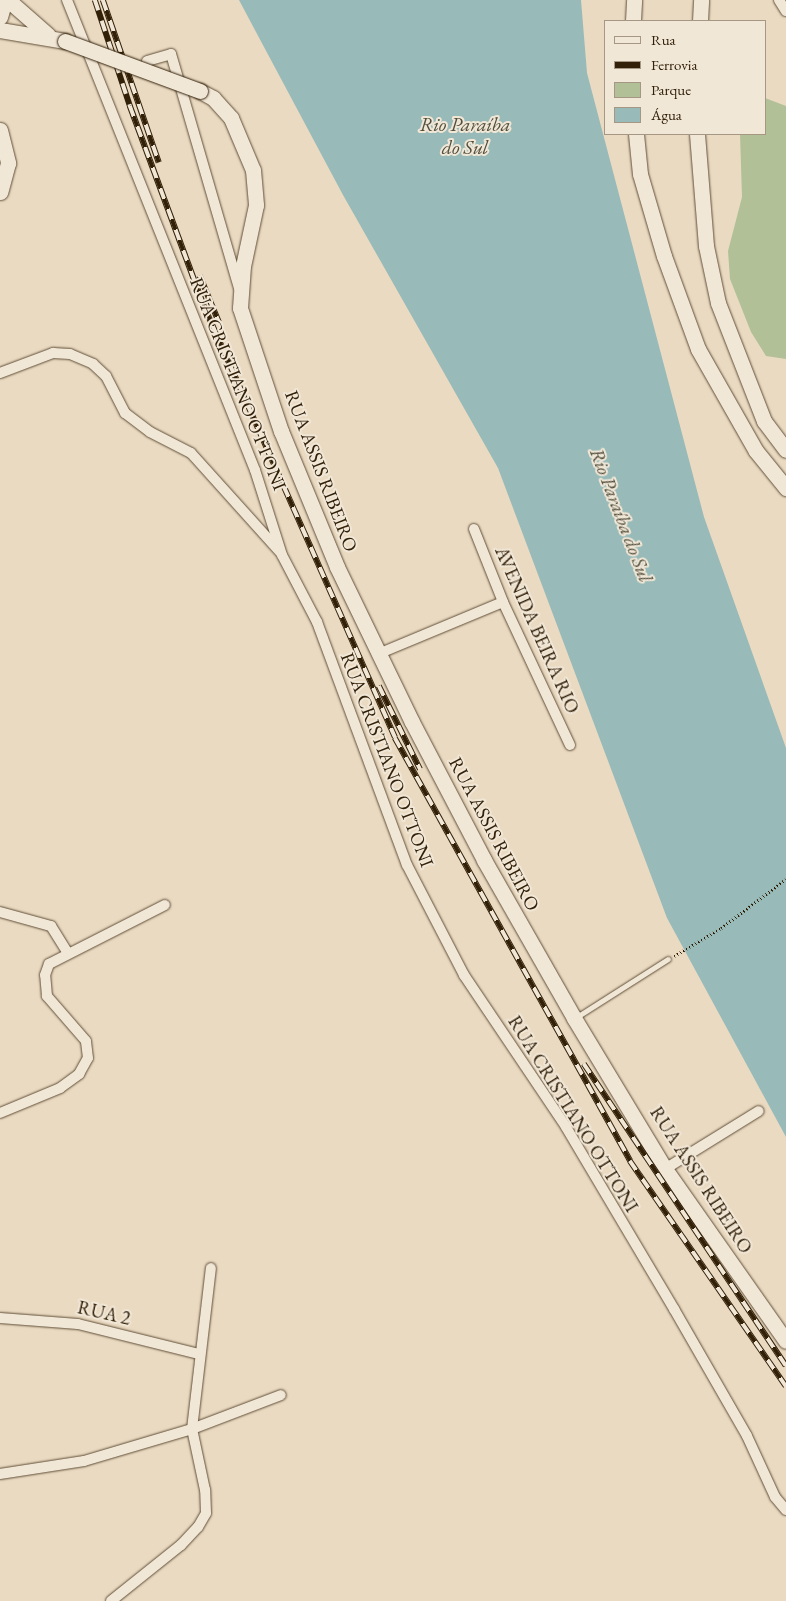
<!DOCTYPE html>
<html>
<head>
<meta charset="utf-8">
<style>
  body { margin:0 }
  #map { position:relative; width:786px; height:1601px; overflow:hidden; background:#eadac2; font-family:"EB Garamond",serif }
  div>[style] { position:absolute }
  .green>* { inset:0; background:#b2c097 }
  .water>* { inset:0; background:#98bab8 }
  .path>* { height:2.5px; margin-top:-1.25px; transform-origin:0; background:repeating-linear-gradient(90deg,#322008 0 1px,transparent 0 3.5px) }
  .roads { filter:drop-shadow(0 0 1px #604e36) drop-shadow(0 0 1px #604e36) }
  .lane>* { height:5px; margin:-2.5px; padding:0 2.5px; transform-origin:2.5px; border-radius:2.5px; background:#f1e7d7 }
  .street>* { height:10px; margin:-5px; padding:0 5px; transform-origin:5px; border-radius:5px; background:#f1e7d7 }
  .secondary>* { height:15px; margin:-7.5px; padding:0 7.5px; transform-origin:7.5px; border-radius:7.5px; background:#f1e7d7 }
  .rail>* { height:5.5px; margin-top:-2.75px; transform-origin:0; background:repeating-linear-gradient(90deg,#f1e7d7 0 11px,#322008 0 22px); box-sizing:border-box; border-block:1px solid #322008 }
  .bridges { filter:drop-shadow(0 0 1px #322008) drop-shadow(0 0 1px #322008) }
  .secondary-bridge>* { height:15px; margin:-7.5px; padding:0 7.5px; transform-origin:7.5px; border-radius:7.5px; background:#f1e7d7 }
  span { translate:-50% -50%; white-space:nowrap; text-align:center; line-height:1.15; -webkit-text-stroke:4px #f1e7d7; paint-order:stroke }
  .street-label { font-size:19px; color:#322008 }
  .water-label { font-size:20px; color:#514e3d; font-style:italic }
  .legend { position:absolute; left:604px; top:20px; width:162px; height:115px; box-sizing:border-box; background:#f1e7d7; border:1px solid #a59784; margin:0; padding:6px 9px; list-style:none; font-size:15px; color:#322008 }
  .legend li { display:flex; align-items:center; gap:10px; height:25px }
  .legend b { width:25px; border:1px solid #a59784 }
</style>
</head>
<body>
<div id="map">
  <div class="green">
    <div style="clip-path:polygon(765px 98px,786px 106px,786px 359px,766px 356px,751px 332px,730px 279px,728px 251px,742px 197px,740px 134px,765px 134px)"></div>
  </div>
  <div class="water">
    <div style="clip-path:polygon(239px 0,581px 0,587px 73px,704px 517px,786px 748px,786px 1137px,667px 918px,498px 468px,343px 195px)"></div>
  </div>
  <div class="path">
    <div style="left:674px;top:956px;width:55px;rotate:-30.8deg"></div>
    <div style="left:721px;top:928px;width:81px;rotate:-37deg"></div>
  </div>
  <div class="roads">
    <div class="lane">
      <div style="left:575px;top:1018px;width:110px;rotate:-32.4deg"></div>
    </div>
    <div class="street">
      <div style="left:67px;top:0;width:506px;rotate:68.2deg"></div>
      <div style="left:255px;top:470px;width:89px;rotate:72.4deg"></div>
      <div style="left:282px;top:555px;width:76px;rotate:62.4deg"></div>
      <div style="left:317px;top:622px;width:259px;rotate:69.7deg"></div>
      <div style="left:407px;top:865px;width:124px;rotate:62.6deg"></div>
      <div style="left:464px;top:975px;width:183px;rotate:56.1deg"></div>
      <div style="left:566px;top:1127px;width:212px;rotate:59.3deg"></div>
      <div style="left:674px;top:1309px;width:146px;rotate:60.1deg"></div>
      <div style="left:747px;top:1436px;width:67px;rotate:65.3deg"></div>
      <div style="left:775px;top:1497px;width:17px;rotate:50deg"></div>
      <div style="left:779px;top:0;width:13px;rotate:58deg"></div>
      <div style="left:147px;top:61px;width:25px;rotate:-16deg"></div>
      <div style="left:171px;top:54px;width:244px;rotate:73.8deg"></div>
      <div style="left:0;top:373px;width:57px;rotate:-20.7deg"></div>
      <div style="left:53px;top:353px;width:17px;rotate:3deg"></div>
      <div style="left:70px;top:354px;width:25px;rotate:23deg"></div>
      <div style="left:93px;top:364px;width:18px;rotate:43deg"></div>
      <div style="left:106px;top:376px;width:42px;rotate:62.8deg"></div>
      <div style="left:125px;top:413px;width:31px;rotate:37deg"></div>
      <div style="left:150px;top:432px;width:46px;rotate:27.1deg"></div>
      <div style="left:191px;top:453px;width:133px;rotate:48deg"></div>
      <div style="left:474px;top:529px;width:79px;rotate:68.3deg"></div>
      <div style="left:503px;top:602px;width:158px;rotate:64.9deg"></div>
      <div style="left:378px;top:654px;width:135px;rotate:-22.6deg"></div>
      <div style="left:0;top:912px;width:53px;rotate:15.4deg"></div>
      <div style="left:51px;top:926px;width:31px;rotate:58deg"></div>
      <div style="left:0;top:1113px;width:65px;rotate:-22.6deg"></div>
      <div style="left:60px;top:1088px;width:24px;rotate:-36deg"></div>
      <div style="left:79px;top:1074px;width:18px;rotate:-61deg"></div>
      <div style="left:88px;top:1058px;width:17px;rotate:-97deg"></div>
      <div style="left:86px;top:1041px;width:60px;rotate:-130.9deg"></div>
      <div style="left:47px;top:996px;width:21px;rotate:-95deg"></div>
      <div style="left:45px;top:975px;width:12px;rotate:-70deg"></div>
      <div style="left:49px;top:964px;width:130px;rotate:-27deg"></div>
      <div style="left:665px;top:1169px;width:110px;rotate:-31.7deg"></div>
      <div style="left:0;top:1318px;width:78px;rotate:4.4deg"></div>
      <div style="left:78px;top:1324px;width:125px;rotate:13.9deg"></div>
      <div style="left:0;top:1474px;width:85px;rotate:-8.8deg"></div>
      <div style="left:84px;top:1461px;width:113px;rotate:-16.5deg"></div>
      <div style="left:192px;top:1429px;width:95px;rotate:-20.9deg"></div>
      <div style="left:111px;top:1601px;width:90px;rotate:-38.7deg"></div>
      <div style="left:181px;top:1545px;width:25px;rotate:-47deg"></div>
      <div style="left:198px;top:1527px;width:16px;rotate:-60deg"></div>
      <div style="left:206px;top:1513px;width:23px;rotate:-92deg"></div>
      <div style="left:205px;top:1490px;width:62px;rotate:-102deg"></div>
      <div style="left:192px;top:1429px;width:162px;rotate:-83.3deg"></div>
    </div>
    <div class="secondary">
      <div style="left:8px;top:0;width:53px;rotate:41.2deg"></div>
      <div style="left:0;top:17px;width:18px;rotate:-74deg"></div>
      <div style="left:633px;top:21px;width:21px;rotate:-87deg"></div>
      <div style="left:700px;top:21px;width:21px;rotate:-87deg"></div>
      <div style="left:0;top:30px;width:66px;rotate:9.6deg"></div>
      <div style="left:200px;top:91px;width:15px;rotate:28deg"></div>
      <div style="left:213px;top:98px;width:27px;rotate:48deg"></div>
      <div style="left:231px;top:118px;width:56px;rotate:67.1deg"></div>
      <div style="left:253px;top:170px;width:35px;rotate:85deg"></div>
      <div style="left:256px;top:205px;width:62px;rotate:102deg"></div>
      <div style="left:243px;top:266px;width:42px;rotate:94.1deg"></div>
      <div style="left:240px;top:308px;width:130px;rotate:71.6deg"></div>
      <div style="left:281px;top:431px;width:147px;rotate:67.6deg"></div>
      <div style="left:337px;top:567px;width:172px;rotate:64.2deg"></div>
      <div style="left:412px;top:722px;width:156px;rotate:62.4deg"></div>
      <div style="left:484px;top:860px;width:182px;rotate:60.3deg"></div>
      <div style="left:574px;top:1018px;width:176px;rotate:58.9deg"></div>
      <div style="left:665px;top:1169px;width:210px;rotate:54.9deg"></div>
      <div style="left:0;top:130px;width:34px;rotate:76deg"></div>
      <div style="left:8px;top:163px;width:30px;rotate:105deg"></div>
      <div style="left:636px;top:134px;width:40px;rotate:84.3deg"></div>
      <div style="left:640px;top:174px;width:85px;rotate:73.7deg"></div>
      <div style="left:664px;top:256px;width:99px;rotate:69.9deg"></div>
      <div style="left:698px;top:349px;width:117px;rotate:60.4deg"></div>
      <div style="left:756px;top:451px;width:48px;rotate:51deg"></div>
      <div style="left:697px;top:134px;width:112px;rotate:85.4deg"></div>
      <div style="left:706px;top:246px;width:58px;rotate:78.1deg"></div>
      <div style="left:718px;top:303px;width:127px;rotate:68.7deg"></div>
      <div style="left:764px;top:421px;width:36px;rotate:53deg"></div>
    </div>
  </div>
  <div class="rail">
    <div style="left:95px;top:0;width:112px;rotate:71.7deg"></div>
    <div style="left:130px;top:106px;width:213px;rotate:69.7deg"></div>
    <div style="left:204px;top:306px;width:472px;rotate:66.1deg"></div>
    <div style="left:395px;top:738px;width:484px;rotate:60.9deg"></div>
    <div style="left:630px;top:1161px;width:274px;rotate:55.3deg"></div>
    <div style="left:103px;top:0;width:172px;rotate:71deg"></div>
    <div style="left:200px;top:276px;width:50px;rotate:67.6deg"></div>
    <div style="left:379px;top:686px;width:93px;rotate:63.7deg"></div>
    <div style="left:584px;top:1064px;width:363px;rotate:56.2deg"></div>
  </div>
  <div class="bridges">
    <div class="secondary-bridge">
      <div style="left:65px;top:41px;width:144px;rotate:20.3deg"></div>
    </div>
  </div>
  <div class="street-label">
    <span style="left:238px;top:384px;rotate:68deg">RUA CRISTIANO OTTONI</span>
    <span style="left:321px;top:471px;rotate:69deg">RUA ASSIS RIBEIRO</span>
    <span style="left:537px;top:630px;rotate:66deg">AVENIDA BEIRA RIO</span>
    <span style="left:387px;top:760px;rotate:69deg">RUA CRISTIANO OTTONI</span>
    <span style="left:494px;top:834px;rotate:62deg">RUA ASSIS RIBEIRO</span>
    <span style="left:573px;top:1114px;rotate:58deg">RUA CRISTIANO OTTONI</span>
    <span style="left:701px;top:1180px;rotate:57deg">RUA ASSIS RIBEIRO</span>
    <span style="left:104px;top:1313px;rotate:13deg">RUA 2</span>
  </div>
  <div class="water-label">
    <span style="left:465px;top:136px">Rio Paraíba<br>do Sul</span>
    <span style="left:621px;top:515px;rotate:69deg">Rio Paraíba do Sul</span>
  </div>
  <ul class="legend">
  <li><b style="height:6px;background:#f1e7d7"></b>Rua</li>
  <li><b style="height:6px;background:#322008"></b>Ferrovia</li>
  <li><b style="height:14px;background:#b2c097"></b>Parque</li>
  <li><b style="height:14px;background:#98bab8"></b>Água</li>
  </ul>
</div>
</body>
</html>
